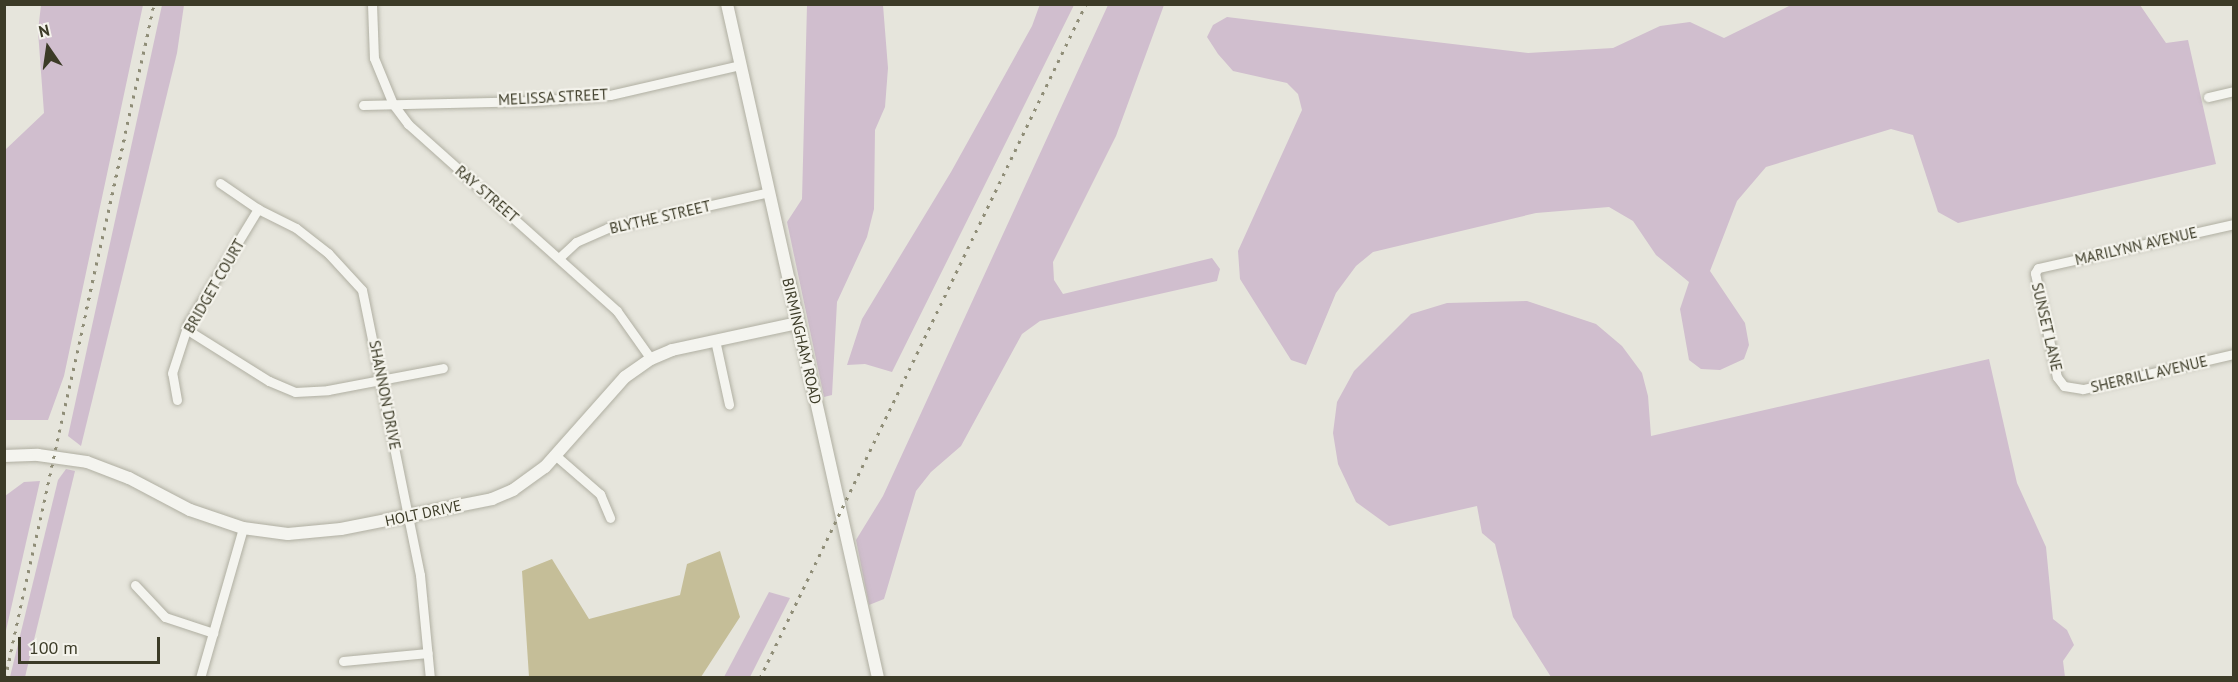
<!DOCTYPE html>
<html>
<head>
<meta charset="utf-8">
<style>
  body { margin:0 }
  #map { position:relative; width:2238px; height:682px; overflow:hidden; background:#e6e5dc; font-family:"PT Sans",sans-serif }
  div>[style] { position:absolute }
  .green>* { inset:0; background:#d0bece }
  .water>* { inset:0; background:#c5be98 }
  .roads { filter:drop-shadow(0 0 2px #b0afa2) drop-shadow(0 0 2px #b0afa2) }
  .minor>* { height:9px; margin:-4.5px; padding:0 4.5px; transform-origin:4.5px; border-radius:4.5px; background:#f4f4ef }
  .tertiary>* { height:12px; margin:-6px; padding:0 6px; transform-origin:6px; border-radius:6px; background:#f4f4ef }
  .rail>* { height:3px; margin-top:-1.5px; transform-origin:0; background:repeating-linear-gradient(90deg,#8f8d77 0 3px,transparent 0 9px) }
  span { translate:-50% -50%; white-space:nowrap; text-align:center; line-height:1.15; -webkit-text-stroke:4.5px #f4f3ec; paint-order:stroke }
  .street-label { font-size:15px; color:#3c3b27 }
  .frame { position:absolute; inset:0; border:6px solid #3c3b27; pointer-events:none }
  .north { position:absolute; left:18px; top:18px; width:60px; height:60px; -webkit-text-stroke:4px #f4f3ec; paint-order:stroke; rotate:347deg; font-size:16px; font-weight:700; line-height:24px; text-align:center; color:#3c3b27 }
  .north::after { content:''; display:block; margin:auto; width:21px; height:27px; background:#3c3b27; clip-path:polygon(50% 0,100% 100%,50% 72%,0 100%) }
  .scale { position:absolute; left:18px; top:637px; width:142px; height:27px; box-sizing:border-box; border:3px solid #3c3b27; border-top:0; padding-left:8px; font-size:18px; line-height:21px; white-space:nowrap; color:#3c3b27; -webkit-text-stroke:4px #f4f3ec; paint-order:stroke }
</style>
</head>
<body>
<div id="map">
  <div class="green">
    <div style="clip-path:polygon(1040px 4px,1074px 5px,892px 372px,865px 364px,847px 365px,862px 319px,951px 172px,1032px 26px)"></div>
    <div style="clip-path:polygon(41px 5px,143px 5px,64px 376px,48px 420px,5px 420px,5px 150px,44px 113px,38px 31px)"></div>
    <div style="clip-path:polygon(162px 5px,184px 5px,177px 53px,81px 446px,68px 436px)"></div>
    <div style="clip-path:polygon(807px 5px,883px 5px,888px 68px,885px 107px,875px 130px,874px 209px,867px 237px,837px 302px,832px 395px,824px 397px,787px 222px,802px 199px)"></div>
    <div style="clip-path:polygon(1108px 5px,1164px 5px,1116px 136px,1053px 262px,1054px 280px,1063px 294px,1212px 258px,1220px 269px,1217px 281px,1040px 321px,1022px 334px,961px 446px,931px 472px,916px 491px,884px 599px,869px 605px,856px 540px,883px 496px)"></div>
    <div style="clip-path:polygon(1791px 5px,2140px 5px,2166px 43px,2188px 40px,2216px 164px,1958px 223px,1938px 212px,1913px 135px,1891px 129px,1766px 167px,1737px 201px,1710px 271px,1745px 323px,1749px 345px,1744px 359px,1720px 370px,1701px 369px,1689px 360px,1680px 309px,1689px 282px,1656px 255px,1633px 221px,1609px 207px,1536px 213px,1373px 252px,1356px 266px,1336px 293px,1306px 365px,1291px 360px,1240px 279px,1238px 251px,1302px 110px,1298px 94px,1287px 83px,1233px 71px,1218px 54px,1207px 37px,1213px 25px,1227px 17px,1528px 53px,1613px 48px,1660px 26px,1690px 22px,1724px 38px)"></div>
    <div style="clip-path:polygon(1527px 301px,1596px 324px,1622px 346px,1642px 373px,1648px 396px,1651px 436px,1989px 359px,2017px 483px,2046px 547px,2053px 619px,2067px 630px,2074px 645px,2063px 661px,2065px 677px,1551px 677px,1513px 617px,1495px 544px,1482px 533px,1477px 506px,1389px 526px,1356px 502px,1338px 464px,1333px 433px,1337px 402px,1354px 371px,1411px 314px,1447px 303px)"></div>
    <div style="clip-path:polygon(66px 469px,75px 471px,25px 677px,10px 677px,58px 480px)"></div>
    <div style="clip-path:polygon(40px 481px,5px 635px,5px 496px,24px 482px)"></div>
    <div style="clip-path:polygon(769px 592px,790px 598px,750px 677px,724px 677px)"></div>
  </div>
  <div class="water">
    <div style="clip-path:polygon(720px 551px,740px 617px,701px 677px,529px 677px,522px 571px,552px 559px,589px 619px,680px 595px,687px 564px)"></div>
  </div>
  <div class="roads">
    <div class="minor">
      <div style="left:372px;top:4px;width:54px;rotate:87.9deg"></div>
      <div style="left:374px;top:58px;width:50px;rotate:67.6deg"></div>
      <div style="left:393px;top:104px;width:25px;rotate:53deg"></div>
      <div style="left:408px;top:124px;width:280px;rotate:41.8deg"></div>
      <div style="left:617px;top:311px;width:59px;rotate:54.7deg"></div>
      <div style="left:2208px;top:97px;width:27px;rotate:-13deg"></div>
      <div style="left:363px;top:105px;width:171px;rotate:-1.3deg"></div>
      <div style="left:534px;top:101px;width:76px;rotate:-4.5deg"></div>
      <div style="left:610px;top:95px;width:133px;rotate:-13deg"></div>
      <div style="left:220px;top:183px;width:46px;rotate:34.4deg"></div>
      <div style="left:258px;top:209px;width:42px;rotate:26.6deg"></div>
      <div style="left:296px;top:228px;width:41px;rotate:38deg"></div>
      <div style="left:328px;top:253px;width:50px;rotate:47.4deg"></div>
      <div style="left:362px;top:290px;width:291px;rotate:78.5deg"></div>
      <div style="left:420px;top:575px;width:103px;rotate:84.5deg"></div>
      <div style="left:2234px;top:224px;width:201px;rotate:167.3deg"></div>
      <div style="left:2038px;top:268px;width:6px;rotate:121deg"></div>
      <div style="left:2035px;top:273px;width:106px;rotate:78.1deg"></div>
      <div style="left:2057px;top:377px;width:11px;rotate:52deg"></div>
      <div style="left:2064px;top:386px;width:19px;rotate:9deg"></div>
      <div style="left:2083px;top:389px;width:155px;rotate:-13.1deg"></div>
      <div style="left:560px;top:257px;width:22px;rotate:-43deg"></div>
      <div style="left:576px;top:242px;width:35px;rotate:-24deg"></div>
      <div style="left:608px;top:228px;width:165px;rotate:-12.6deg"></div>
      <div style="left:186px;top:329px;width:98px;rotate:32.1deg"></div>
      <div style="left:269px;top:381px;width:28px;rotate:23deg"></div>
      <div style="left:295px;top:392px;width:33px;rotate:-3deg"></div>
      <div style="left:328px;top:390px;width:117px;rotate:-10.8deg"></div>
      <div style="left:715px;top:340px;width:66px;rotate:77.7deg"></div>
      <div style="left:177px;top:400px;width:27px;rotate:-100deg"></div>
      <div style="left:172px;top:373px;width:52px;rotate:-71.9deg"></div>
      <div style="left:188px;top:324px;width:135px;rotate:-58.7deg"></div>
      <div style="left:555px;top:455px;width:60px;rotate:40.9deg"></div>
      <div style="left:600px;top:494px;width:26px;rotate:67deg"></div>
      <div style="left:135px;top:585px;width:44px;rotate:46.8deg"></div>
      <div style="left:165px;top:617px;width:51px;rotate:18.4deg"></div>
      <div style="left:343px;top:661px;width:85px;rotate:-5.4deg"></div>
      <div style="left:200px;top:678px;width:156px;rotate:-74deg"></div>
    </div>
    <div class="tertiary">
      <div style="left:727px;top:4px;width:691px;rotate:77.37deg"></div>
      <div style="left:4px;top:456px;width:34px;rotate:-2deg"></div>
      <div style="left:38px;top:455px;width:49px;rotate:8.1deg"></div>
      <div style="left:87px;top:462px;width:45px;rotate:20.9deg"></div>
      <div style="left:129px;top:478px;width:69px;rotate:27.7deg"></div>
      <div style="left:190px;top:510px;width:56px;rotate:18.8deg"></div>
      <div style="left:243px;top:528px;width:45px;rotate:7.6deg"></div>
      <div style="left:288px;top:534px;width:53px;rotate:-5.4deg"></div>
      <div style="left:341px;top:529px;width:154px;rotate:-11.2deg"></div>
      <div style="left:492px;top:499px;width:23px;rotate:-23deg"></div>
      <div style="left:513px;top:490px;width:39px;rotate:-36deg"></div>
      <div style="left:545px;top:467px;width:120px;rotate:-48.4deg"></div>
      <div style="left:625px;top:377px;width:32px;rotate:-35deg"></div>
      <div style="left:651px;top:359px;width:23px;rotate:-23deg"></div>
      <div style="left:672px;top:350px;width:129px;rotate:-12.1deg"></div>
    </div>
  </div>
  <div class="rail">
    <div style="left:5px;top:678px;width:690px;rotate:-77.53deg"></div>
    <div style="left:760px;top:678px;width:749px;rotate:-64.19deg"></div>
  </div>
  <div class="street-label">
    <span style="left:553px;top:97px;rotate:-3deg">MELISSA STREET</span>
    <span style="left:487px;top:194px;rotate:41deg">RAY STREET</span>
    <span style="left:660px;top:217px;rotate:-13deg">BLYTHE STREET</span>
    <span style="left:2136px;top:246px;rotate:-13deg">MARILYNN AVENUE</span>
    <span style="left:214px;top:286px;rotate:-60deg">BRIDGET COURT</span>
    <span style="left:2047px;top:327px;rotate:77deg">SUNSET LANE</span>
    <span style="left:802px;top:341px;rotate:77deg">BIRMINGHAM ROAD</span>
    <span style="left:2149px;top:374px;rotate:-13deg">SHERRILL AVENUE</span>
    <span style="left:385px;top:395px;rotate:79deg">SHANNON DRIVE</span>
    <span style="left:423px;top:513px;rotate:-12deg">HOLT DRIVE</span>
  </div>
  <div class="frame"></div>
  <div class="north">N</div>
  <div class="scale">100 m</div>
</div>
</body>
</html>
